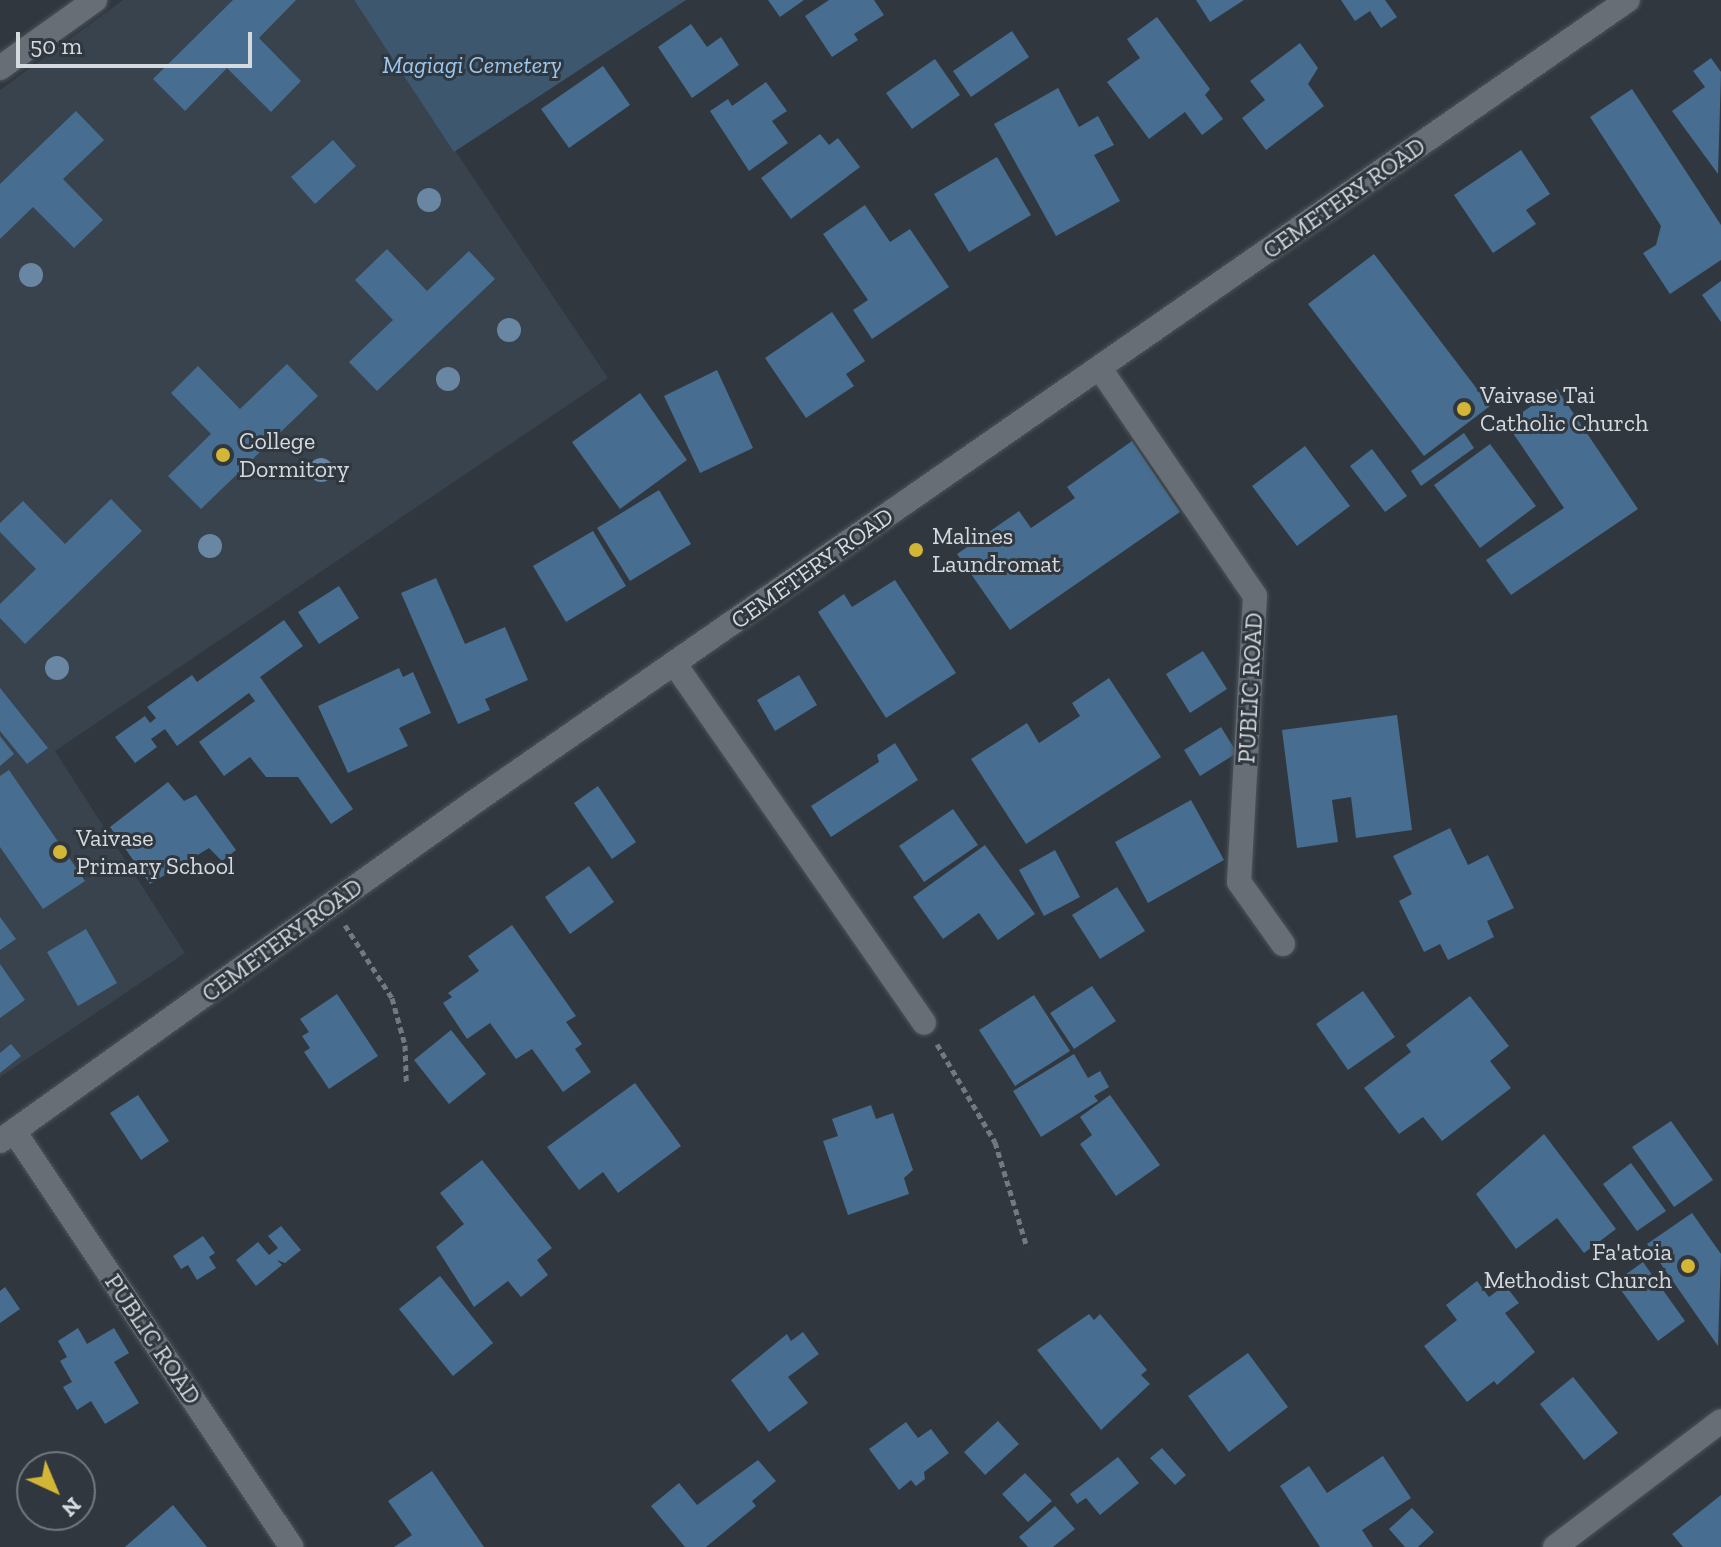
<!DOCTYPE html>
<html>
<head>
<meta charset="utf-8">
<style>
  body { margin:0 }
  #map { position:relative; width:1721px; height:1547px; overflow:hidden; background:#30373e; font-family:"Zilla Slab",serif }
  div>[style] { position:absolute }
  .built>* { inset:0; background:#38434e }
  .green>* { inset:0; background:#3c576e }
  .building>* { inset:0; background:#476e90 }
  .path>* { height:5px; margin-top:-2.5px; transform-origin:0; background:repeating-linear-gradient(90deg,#73797f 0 6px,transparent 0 10px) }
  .roads { filter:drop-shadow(0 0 2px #4d5359) drop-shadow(0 0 2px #4d5359) }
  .street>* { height:24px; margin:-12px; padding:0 12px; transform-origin:12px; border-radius:12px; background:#676e76 }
  .secondary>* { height:24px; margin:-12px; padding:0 12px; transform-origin:12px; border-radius:12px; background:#676e76 }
  .trees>* { width:24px; height:24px; margin:-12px; border-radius:50%; background:#6987a2 }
  .dots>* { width:22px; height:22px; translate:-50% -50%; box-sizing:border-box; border:4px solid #30373e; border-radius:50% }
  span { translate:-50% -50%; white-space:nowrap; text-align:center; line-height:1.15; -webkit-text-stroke:6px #30373e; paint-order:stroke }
  .park-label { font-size:24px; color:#98c8f3; font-style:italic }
  .street-label { font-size:24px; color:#d5dade }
  .poi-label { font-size:24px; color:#d5dade }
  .left { translate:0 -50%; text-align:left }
  .right { translate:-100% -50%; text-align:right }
  .north { position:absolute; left:16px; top:1451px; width:80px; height:80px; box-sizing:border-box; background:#30373e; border:2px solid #72787e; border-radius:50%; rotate:136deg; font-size:22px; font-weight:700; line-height:32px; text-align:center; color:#d5dade }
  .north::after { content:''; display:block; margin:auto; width:28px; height:36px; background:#d3b635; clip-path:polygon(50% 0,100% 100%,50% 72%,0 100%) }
  .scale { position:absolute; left:16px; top:32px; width:236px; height:36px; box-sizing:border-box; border:4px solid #d5dade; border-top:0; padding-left:10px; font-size:24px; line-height:28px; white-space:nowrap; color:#d5dade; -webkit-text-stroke:6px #30373e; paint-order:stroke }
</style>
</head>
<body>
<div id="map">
  <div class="built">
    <div style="clip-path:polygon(123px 0,354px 0,608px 378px,55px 751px,185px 953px,0 1077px,0 90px)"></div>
  </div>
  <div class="green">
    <div style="clip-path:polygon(354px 0,686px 0,454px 152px)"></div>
  </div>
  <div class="building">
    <div style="clip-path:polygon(233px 0,296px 0,259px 38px,301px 81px,271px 112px,227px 68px,185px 111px,153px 79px)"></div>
    <div style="clip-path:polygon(768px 0,804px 0,780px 17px)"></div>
    <div style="clip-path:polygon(829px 0,874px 0,884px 15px,854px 34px,858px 40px,832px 57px,805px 16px)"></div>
    <div style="clip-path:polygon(1196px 0,1244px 0,1210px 22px)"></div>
    <div style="clip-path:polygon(1341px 0,1385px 0,1397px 17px,1381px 28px,1370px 11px,1355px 21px)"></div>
    <div style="clip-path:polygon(1157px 17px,1210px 89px,1205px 95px,1223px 119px,1202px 135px,1185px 112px,1149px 139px,1107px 82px,1140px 58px,1127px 39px)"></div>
    <div style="clip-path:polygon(691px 24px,707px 47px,721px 37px,739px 65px,692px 98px,658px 47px)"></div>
    <div style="clip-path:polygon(1012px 31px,1029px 57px,971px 97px,953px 71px)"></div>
    <div style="clip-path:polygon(1300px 43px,1318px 68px,1308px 84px,1324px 106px,1266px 150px,1242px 118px,1265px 100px,1250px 81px)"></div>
    <div style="clip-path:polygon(1711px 58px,1721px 72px,1718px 174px,1672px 111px,1705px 87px,1693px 71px)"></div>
    <div style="clip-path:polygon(935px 59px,960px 95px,912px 129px,886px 93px)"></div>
    <div style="clip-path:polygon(603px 66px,630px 105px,569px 148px,541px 109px)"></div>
    <div style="clip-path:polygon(766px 82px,787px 111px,772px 121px,788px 143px,749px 171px,710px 111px,728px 99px,732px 106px)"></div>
    <div style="clip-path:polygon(1058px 88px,1079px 127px,1098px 116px,1114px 145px,1094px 155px,1120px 201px,1056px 236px,994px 124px)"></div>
    <div style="clip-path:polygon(1632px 89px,1721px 225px,1721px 260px,1670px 294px,1643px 253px,1656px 245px,1661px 226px,1590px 117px)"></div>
    <div style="clip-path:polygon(76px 111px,104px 140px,63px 179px,103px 220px,74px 248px,33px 207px,0 239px,0 184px)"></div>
    <div style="clip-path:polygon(820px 134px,829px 145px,838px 138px,860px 167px,791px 219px,761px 178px)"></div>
    <div style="clip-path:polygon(333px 140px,356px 166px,315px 204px,291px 177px)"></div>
    <div style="clip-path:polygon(1521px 150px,1550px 194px,1526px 210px,1536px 224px,1493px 253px,1454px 195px)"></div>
    <div style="clip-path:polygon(997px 157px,1031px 215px,969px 252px,934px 194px)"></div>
    <div style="clip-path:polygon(865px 205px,890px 242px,910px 229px,949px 287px,872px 339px,853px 310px,868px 300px,823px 234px)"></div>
    <div style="clip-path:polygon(387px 249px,427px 291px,469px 251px,495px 279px,377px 391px,349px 362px,393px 320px,355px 280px)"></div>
    <div style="clip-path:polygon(1374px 254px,1490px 406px,1424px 456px,1308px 304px)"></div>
    <div style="clip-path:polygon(1721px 281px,1721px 322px,1702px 295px)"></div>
    <div style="clip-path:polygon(832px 312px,865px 361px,846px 374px,854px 386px,806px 418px,765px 358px)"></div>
    <div style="clip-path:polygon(287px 364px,318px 396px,201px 509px,168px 476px,211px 434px,171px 393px,198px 366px,240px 409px)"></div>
    <div style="clip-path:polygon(717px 370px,753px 448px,700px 473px,664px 396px)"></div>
    <div style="clip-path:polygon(1557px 389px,1638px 509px,1511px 595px,1486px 560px,1564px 508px,1506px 423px)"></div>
    <div style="clip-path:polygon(640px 393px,687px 460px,620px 509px,572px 442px)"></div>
    <div style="clip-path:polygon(1464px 433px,1474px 448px,1421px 486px,1411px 471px)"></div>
    <div style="clip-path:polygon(1132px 441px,1180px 512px,1010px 630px,957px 554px,1019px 511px,1031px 528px,1075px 498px,1067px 487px)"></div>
    <div style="clip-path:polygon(1490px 444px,1536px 506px,1480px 548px,1434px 485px)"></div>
    <div style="clip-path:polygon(1305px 446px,1350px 506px,1297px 546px,1252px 486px)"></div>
    <div style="clip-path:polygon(1372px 449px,1407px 496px,1385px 512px,1350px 466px)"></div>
    <div style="clip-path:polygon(659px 490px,691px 544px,630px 581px,597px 528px)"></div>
    <div style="clip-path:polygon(111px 499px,142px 531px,25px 644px,0 618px,0 604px,36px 569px,0 532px,0 523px,23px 501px,65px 544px)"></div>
    <div style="clip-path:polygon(593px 531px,626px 586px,566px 622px,533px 566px)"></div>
    <div style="clip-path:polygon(436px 578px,465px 644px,505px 627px,528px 680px,485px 699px,490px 710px,458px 724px,401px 593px)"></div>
    <div style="clip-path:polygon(895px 580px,956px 673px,886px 718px,818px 612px,844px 594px,852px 607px)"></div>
    <div style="clip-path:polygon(339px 586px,359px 618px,319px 644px,298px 612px)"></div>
    <div style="clip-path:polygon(284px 620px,303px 646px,260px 677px,353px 809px,331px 824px,298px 777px,266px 777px,250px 757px,224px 776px,199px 742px,255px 701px,249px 693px,177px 746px,165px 729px,151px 739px,157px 747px,135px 763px,115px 737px,145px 716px,150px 723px,156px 718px,147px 707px,192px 675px,197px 682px)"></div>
    <div style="clip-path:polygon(1203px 651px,1227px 689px,1190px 713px,1166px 674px)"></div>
    <div style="clip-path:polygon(399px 668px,403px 677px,413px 672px,431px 713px,399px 728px,408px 746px,348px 773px,318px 706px)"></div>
    <div style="clip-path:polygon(799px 675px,817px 705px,775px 731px,757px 700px)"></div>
    <div style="clip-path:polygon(1109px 678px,1161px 757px,1026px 844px,971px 759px,1027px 723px,1039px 743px,1080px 716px,1072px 703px)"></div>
    <div style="clip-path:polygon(0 688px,48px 748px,27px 764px,0 731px)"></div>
    <div style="clip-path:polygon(1397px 715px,1412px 830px,1356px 838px,1351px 797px,1332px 800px,1338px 842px,1297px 848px,1282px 730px)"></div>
    <div style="clip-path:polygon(1221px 727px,1237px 753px,1200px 776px,1184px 750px)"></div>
    <div style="clip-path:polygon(0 736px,14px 754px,0 766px)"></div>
    <div style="clip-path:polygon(895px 743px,918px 780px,831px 837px,811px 806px,879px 762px,877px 755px)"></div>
    <div style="clip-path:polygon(9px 770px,85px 881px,43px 909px,0 847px,0 776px)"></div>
    <div style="clip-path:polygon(168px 782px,184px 801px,196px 795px,236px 850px,222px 861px,209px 848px,150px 884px,110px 827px)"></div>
    <div style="clip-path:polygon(598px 786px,636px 842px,612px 859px,574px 803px)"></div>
    <div style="clip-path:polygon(1191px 800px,1224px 860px,1148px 903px,1115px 842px)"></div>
    <div style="clip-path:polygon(953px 809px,978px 845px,924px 882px,899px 846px)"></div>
    <div style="clip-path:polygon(1450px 828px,1468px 865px,1488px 855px,1514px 908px,1487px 921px,1494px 937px,1448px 960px,1440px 944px,1424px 952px,1399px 901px,1412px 894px,1393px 856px)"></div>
    <div style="clip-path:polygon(985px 845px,1035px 914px,998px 940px,979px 913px,943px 939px,913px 897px)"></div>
    <div style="clip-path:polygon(1055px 850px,1080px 897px,1044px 916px,1019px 870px)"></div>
    <div style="clip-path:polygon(589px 866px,614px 902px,570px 934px,545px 897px)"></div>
    <div style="clip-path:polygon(1117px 887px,1145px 931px,1100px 959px,1072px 915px)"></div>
    <div style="clip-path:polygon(0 917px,16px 939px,0 950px)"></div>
    <div style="clip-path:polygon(512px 925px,576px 1016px,566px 1022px,582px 1044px,575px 1049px,591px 1072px,563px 1092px,532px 1049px,516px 1059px,490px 1023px,467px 1039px,443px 1003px,452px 997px,448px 993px,479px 971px,468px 956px)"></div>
    <div style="clip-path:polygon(86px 929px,117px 983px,78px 1006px,47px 952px)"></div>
    <div style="clip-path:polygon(0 964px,25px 1000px,0 1018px)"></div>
    <div style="clip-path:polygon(1092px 986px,1116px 1021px,1074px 1049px,1050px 1013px)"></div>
    <div style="clip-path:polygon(1363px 991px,1395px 1037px,1348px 1070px,1316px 1024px)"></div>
    <div style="clip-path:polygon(337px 994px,378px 1056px,329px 1089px,304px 1052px,310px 1048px,302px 1036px,309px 1032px,300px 1019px)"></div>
    <div style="clip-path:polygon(1034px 995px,1070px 1051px,1015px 1086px,979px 1030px)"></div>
    <div style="clip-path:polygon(1470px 996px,1509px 1046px,1490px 1061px,1511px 1088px,1442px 1141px,1423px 1117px,1399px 1134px,1364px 1088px,1411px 1052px,1406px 1045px)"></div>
    <div style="clip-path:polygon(451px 1030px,486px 1074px,449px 1104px,414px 1060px)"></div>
    <div style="clip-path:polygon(11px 1044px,21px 1056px,0 1073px,0 1053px)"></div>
    <div style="clip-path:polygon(1074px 1054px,1088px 1078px,1100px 1071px,1109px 1087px,1094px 1096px,1098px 1101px,1041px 1137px,1013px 1091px)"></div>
    <div style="clip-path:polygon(635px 1083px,681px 1146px,618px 1193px,603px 1172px,579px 1190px,547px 1147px)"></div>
    <div style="clip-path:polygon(138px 1095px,169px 1141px,141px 1160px,110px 1113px)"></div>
    <div style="clip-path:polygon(1110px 1095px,1160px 1165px,1116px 1196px,1080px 1144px,1092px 1135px,1080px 1117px)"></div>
    <div style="clip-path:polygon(871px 1105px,876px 1119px,893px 1113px,913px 1170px,904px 1178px,909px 1194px,848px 1215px,823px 1141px,838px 1136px,832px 1119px)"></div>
    <div style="clip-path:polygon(1671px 1121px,1713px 1180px,1674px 1207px,1632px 1147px)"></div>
    <div style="clip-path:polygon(1544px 1134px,1616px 1229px,1584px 1253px,1557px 1218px,1516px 1249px,1476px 1194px)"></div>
    <div style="clip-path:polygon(482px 1160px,552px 1248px,537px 1260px,548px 1275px,521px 1297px,508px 1281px,474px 1307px,436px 1247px,464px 1224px,440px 1193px)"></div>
    <div style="clip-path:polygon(1631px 1163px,1666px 1211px,1637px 1231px,1603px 1184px)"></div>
    <div style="clip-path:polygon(1692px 1213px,1721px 1254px,1718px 1346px,1647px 1244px)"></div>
    <div style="clip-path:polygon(281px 1226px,301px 1250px,285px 1263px,277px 1260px,282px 1265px,256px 1286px,236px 1260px,258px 1242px,269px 1255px,278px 1248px,268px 1236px)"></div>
    <div style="clip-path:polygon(203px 1236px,215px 1253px,209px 1257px,216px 1268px,197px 1280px,188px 1265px,181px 1269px,173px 1256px)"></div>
    <div style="clip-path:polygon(1643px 1262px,1685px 1321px,1658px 1341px,1615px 1282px)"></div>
    <div style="clip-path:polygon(440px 1276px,493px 1343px,453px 1376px,399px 1309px)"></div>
    <div style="clip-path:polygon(1477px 1281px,1489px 1297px,1505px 1285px,1519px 1303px,1505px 1313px,1535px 1352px,1497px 1385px,1494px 1381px,1467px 1402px,1424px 1346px,1457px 1320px,1446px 1305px)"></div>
    <div style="clip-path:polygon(5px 1287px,20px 1309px,0 1323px,0 1291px)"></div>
    <div style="clip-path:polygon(1089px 1314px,1094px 1320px,1100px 1314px,1147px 1370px,1141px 1375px,1150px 1384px,1101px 1430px,1037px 1350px)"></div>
    <div style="clip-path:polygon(78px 1328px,87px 1344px,114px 1328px,129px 1353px,114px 1362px,139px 1403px,105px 1424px,91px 1401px,77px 1410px,63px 1387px,72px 1382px,60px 1361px,67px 1357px,58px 1341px)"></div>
    <div style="clip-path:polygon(803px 1332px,819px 1354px,788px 1377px,808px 1403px,769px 1432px,731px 1380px,787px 1334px,791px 1341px)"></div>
    <div style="clip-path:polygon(1248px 1353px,1288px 1407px,1229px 1452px,1188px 1396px)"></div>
    <div style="clip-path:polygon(1573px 1377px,1618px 1433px,1584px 1460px,1540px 1404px)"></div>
    <div style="clip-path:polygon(998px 1421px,1019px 1444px,985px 1475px,964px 1452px)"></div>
    <div style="clip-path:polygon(906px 1422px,918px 1438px,931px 1429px,949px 1453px,924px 1472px,925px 1479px,916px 1486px,911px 1480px,899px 1490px,869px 1449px)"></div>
    <div style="clip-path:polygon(1162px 1448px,1186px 1475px,1175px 1485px,1150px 1458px)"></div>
    <div style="clip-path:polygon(1383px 1456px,1411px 1498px,1362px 1530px,1373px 1547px,1320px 1547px,1280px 1486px,1309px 1466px,1327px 1493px)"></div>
    <div style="clip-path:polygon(1118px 1457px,1139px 1483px,1100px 1515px,1086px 1498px,1077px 1504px,1070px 1494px)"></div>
    <div style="clip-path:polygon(758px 1460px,776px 1481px,752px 1501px,756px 1506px,706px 1547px,685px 1547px,651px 1506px,679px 1483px,697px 1505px)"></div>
    <div style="clip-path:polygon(432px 1471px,484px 1547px,394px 1547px,412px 1535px,388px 1501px)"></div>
    <div style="clip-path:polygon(1025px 1473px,1052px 1501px,1028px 1522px,1002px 1494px)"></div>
    <div style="clip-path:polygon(1721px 1495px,1721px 1547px,1683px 1547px,1672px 1534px)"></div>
    <div style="clip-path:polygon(173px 1505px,207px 1547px,125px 1547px)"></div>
    <div style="clip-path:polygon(1055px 1506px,1075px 1529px,1053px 1547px,1028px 1547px,1019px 1537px)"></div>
    <div style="clip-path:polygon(1412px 1508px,1434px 1532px,1418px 1547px,1405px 1547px,1389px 1529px)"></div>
  </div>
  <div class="path">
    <div style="left:345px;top:925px;width:87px;rotate:57.2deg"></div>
    <div style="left:392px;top:998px;width:49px;rotate:74.5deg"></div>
    <div style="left:405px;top:1045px;width:37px;rotate:88deg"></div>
    <div style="left:937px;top:1044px;width:114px;rotate:59.4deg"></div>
    <div style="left:995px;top:1142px;width:110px;rotate:73.1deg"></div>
  </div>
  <div class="roads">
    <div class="street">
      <div style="left:1101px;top:370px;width:273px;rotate:55.7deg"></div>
      <div style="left:1255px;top:596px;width:286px;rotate:93.2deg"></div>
      <div style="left:1239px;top:882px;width:76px;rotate:54.6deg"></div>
      <div style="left:674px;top:663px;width:438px;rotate:55.2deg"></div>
      <div style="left:14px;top:1131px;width:500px;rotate:56.3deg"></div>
      <div style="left:1555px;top:1547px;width:208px;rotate:-37.2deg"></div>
    </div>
    <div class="secondary">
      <div style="left:0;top:68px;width:117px;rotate:-35.6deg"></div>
      <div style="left:0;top:1141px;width:578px;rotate:-35.56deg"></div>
      <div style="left:470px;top:805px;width:1410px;rotate:-34.81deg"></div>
    </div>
  </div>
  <div class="trees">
    <div style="left:429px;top:200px"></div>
    <div style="left:31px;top:275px"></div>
    <div style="left:509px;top:330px"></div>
    <div style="left:448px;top:379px"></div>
    <div style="left:321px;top:470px"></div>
    <div style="left:210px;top:546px"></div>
    <div style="left:57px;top:668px"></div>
  </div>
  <div class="dots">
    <div style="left:1464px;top:409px;background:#d3b635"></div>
    <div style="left:223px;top:455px;background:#d3b635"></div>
    <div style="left:916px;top:550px;background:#d3b635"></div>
    <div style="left:60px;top:852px;background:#d3b635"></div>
    <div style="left:1688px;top:1266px;background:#d3b635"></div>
  </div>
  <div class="park-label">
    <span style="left:472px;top:65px">Magiagi Cemetery</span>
  </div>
  <div class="street-label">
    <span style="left:1344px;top:198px;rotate:-35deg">CEMETERY ROAD</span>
    <span style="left:812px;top:568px;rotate:-35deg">CEMETERY ROAD</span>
    <span style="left:1250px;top:688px;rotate:-87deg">PUBLIC ROAD</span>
    <span style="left:282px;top:940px;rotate:-36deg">CEMETERY ROAD</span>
    <span style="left:153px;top:1339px;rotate:56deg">PUBLIC ROAD</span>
  </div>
  <div class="poi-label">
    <span class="left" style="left:1480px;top:409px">Vaivase Tai<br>Catholic Church</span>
    <span class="left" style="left:239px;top:455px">College<br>Dormitory</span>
    <span class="left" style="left:932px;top:550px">Malines<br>Laundromat</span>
    <span class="left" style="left:76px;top:852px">Vaivase<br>Primary School</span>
    <span class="right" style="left:1672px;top:1266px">Fa'atoia<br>Methodist Church</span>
  </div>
  <div class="north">N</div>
  <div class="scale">50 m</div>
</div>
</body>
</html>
